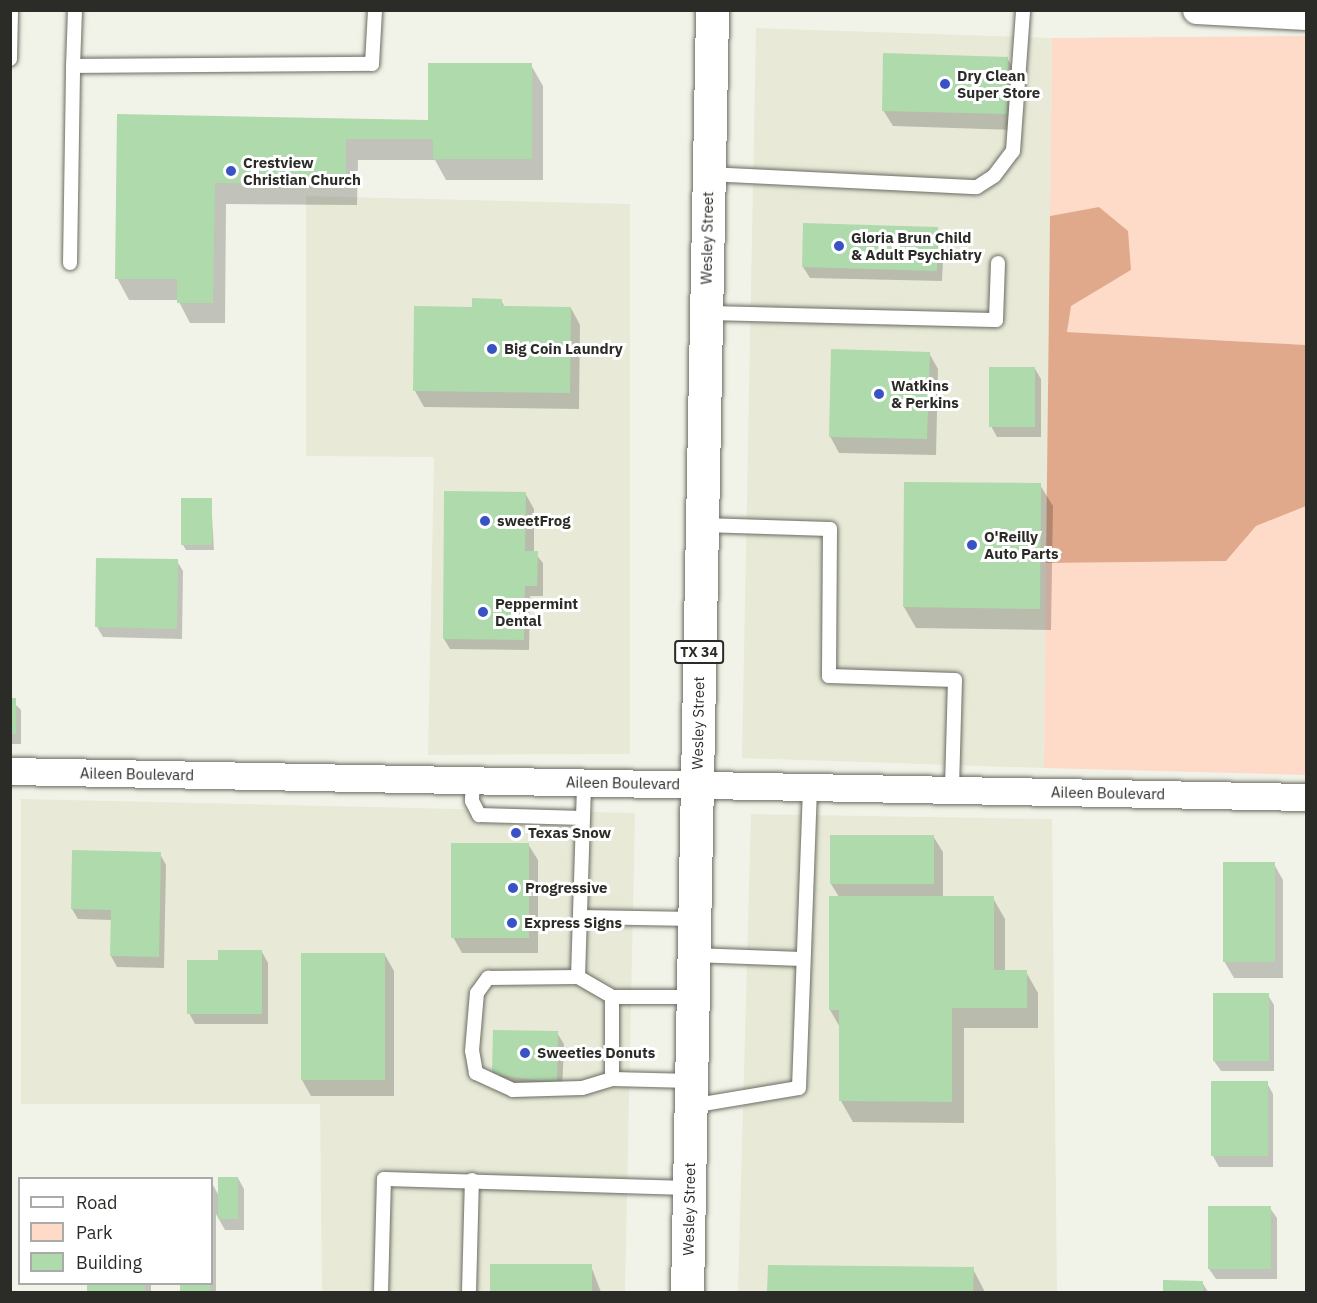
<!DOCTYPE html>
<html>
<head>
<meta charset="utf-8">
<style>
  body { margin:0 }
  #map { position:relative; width:1317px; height:1303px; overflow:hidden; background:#f2f3e8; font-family:"IBM Plex Sans",sans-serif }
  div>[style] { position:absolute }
  .built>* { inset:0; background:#e8ead7 }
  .green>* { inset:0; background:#fedac8 }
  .forest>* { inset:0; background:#e0a98b }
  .shadow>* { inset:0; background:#0003 }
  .building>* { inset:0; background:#afdaac }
  .roads { filter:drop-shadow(0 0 2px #6b6c63) drop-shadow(0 0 2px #6b6c63) }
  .service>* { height:14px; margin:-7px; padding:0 7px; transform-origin:7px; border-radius:7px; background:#fff }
  .minor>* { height:27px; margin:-13.5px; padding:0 13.5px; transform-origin:13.5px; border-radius:13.5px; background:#fff }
  .primary>* { height:33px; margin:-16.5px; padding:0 16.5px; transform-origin:16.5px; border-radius:16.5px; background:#fff }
  .dots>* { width:16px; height:16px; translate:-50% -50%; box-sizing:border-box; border:3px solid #fff; border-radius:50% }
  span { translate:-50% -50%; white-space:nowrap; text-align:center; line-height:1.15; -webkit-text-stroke:6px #fff; paint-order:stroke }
  .shield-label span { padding:2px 4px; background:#fff; border:2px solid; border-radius:4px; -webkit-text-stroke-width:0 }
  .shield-label { font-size:14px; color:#2b2b27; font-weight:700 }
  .poi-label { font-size:15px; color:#2b2b27; font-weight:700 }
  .left { translate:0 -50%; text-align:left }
  .street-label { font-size:15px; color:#2b2b27 }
  .frame { position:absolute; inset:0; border:12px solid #2b2b27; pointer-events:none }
  .legend { position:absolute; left:18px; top:1177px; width:195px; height:108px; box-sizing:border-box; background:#fff; border:2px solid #aaaaa9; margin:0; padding:8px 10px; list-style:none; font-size:18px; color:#2b2b27 }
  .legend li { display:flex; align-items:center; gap:12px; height:30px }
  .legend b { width:30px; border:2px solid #aaaaa9 }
</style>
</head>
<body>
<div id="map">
  <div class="built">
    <div style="clip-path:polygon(756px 28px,1052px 38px,1044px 768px,742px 758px)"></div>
    <div style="clip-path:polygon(306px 196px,630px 204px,630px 754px,428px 755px,434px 457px,306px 456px)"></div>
    <div style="clip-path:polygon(21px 799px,635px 813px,625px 1292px,322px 1292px,320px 1104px,21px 1104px)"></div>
    <div style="clip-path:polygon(751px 814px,1052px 819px,1057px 1292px,738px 1292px)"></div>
  </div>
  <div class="green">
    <div style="clip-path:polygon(1306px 36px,1306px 345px,1067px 332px,1070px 306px,1131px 270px,1099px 207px,1050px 216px,1052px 38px)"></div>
    <div style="clip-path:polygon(1306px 506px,1306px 775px,1044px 768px,1046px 563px,1226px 561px,1256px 526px)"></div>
  </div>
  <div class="forest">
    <div style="clip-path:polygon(1099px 207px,1128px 231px,1131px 270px,1071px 306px,1067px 332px,1306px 345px,1306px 506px,1256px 526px,1226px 561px,1046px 563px,1050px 216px)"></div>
  </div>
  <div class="shadow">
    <div style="clip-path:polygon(1007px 58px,1017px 74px,1015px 130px,893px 126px,883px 110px)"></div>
    <div style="clip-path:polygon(531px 65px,543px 86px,543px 180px,446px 180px,435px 160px,358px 160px,357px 205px,226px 204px,225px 323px,190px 323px,178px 300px,129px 300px,117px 278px,118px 115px,430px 121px)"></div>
    <div style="clip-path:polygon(805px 224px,938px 229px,944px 239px,942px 281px,810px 278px,803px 267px)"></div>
    <div style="clip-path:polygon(501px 300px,505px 308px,571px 308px,580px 325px,579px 409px,424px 407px,415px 391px,474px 309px)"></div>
    <div style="clip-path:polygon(929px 353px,938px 369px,936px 455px,839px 453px,830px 436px)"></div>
    <div style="clip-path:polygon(1035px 369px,1041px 379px,1041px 437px,997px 437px,991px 426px)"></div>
    <div style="clip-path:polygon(1040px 485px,1053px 506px,1051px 630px,916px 628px,904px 607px)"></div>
    <div style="clip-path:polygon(525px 493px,534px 509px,534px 552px,543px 563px,543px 596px,530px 596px,529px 650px,450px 649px,444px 639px)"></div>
    <div style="clip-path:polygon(211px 499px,214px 550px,186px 550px,183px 545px)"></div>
    <div style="clip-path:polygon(177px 561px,183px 571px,182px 639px,103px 637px,97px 627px)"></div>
    <div style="clip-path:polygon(10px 699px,21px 710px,21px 744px,10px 744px)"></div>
    <div style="clip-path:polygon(933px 836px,943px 852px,943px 897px,993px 898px,1005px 919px,1005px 972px,1026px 972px,1038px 993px,1038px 1028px,964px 1028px,964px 1123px,853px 1122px,841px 1101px,841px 1029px,830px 1010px,839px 897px,831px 884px)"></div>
    <div style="clip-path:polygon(528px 844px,538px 860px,538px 953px,462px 953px,453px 937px)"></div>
    <div style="clip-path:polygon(160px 854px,166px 865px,164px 968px,117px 967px,111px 956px,112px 920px,78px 919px,72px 909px)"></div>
    <div style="clip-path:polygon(1274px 864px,1283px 880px,1283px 978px,1234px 978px,1224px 961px)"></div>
    <div style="clip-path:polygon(262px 952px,268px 963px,268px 1024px,195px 1024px,189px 1013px)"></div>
    <div style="clip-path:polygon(385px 955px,394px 971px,394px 1096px,311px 1096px,302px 1080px)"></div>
    <div style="clip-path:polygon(1268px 995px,1274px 1005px,1274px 1071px,1221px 1071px,1214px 1061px)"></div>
    <div style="clip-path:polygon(557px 1033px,564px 1044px,562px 1093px,500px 1085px,494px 1074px)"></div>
    <div style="clip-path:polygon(1213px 1083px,1267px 1083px,1273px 1094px,1273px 1167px,1219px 1167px,1213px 1156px)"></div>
    <div style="clip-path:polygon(238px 1178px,244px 1189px,244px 1230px,225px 1230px,216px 1214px,216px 1292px,181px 1292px,181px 1285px,151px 1285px,151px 1292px,88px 1292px,88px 1284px,212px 1284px,212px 1183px,219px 1196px)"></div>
    <div style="clip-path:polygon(1270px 1208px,1277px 1218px,1277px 1279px,1216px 1279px,1209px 1269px)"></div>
    <div style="clip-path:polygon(492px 1265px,591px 1266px,601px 1292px,491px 1292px)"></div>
    <div style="clip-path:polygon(769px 1266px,973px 1269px,985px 1292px,769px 1292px)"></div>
    <div style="clip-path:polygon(1164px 1282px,1202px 1282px,1208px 1292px,1164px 1292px)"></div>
  </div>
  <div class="building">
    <div style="clip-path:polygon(883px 53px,1008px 57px,1007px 114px,882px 111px)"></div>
    <div style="clip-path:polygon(428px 63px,532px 63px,532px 159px,433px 159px,433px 139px,346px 139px,346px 184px,215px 183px,213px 303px,177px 303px,177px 279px,115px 279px,117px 114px,428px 120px)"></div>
    <div style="clip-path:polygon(803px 223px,938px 227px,937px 271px,802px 267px)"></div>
    <div style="clip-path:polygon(472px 298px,502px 299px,502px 306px,571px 307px,570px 393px,413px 391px,414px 306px,472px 307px)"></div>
    <div style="clip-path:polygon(831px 349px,930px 352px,927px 439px,829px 437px)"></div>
    <div style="clip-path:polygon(989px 367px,1035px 367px,1035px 427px,989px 427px)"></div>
    <div style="clip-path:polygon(904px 482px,1041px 483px,1040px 609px,903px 607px)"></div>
    <div style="clip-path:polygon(444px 491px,526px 492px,525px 551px,538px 551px,537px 586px,525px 586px,524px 640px,443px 639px)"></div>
    <div style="clip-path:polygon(181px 498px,212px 498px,212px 545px,181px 545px)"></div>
    <div style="clip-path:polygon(96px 558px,178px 559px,177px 629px,95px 627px)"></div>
    <div style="clip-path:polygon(10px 698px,16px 698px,16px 734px,10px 734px)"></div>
    <div style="clip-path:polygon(830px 835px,934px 835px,934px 884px,830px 884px)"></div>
    <div style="clip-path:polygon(451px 843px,529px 843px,529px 938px,451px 938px)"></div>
    <div style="clip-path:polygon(72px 850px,161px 852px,159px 957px,110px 956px,111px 910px,71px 909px)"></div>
    <div style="clip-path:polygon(1223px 862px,1275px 862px,1275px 962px,1223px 962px)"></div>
    <div style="clip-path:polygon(829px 896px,994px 896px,994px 970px,1027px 970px,1027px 1008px,952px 1008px,952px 1102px,839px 1101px,839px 1010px,829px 1010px)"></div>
    <div style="clip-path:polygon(218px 950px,262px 950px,262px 1014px,187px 1014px,187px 960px,218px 960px)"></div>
    <div style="clip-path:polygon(301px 953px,385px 953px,385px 1080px,301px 1080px)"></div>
    <div style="clip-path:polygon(1213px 993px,1269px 993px,1269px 1061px,1213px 1061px)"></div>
    <div style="clip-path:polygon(493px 1030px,558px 1031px,557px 1083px,492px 1074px)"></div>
    <div style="clip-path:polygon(1211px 1081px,1268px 1081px,1268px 1156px,1211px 1156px)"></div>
    <div style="clip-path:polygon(218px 1177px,238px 1177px,238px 1219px,218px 1219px)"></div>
    <div style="clip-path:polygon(1208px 1206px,1271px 1206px,1271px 1269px,1208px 1269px)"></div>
    <div style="clip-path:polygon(490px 1264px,592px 1264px,592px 1292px,490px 1292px)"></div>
    <div style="clip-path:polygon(768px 1265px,974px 1267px,973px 1292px,767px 1292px)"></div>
    <div style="clip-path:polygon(1163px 1280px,1203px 1281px,1203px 1292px,1163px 1292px)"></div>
    <div style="clip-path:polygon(87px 1284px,145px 1284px,145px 1292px,87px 1292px)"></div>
    <div style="clip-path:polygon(180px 1284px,210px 1284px,210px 1292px,180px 1292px)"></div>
  </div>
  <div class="roads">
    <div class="service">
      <div style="left:75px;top:10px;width:56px;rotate:92deg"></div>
      <div style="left:73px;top:66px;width:299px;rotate:-0.4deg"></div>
      <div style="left:372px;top:64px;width:54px;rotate:-86.8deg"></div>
      <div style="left:10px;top:59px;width:49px;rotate:-88.8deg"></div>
      <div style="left:708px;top:174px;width:269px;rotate:2.8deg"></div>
      <div style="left:977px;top:187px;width:20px;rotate:-33deg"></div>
      <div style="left:994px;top:176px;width:31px;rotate:-53deg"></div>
      <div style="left:1013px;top:151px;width:141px;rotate:-85.9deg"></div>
      <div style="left:70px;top:263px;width:197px;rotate:-89.1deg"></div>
      <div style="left:706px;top:313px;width:290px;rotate:1.4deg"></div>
      <div style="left:996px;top:320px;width:57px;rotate:-88deg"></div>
      <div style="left:702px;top:525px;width:128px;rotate:1.8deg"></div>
      <div style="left:830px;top:529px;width:147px;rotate:90.4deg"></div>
      <div style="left:829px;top:676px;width:126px;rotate:1.8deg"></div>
      <div style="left:955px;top:680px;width:110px;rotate:91.6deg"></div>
      <div style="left:473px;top:780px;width:21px;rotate:93deg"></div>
      <div style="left:472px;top:801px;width:16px;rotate:63deg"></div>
      <div style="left:479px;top:815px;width:104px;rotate:1.7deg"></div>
      <div style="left:580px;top:917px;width:114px;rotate:1deg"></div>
      <div style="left:693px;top:955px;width:109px;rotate:2.1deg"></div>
      <div style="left:578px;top:977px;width:195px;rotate:-88.2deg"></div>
      <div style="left:612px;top:997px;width:82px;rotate:90deg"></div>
      <div style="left:691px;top:1081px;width:79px;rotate:-178.5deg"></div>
      <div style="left:612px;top:1079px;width:31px;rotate:163deg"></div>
      <div style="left:582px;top:1088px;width:69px;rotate:178.3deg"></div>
      <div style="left:513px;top:1090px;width:41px;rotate:-155.3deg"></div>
      <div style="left:476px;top:1073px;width:22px;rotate:-100deg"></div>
      <div style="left:472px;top:1051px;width:58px;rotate:-85.1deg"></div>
      <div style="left:477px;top:993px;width:19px;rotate:-54deg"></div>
      <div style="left:488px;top:978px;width:90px;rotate:-0.6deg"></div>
      <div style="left:578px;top:977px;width:39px;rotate:30deg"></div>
      <div style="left:612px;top:997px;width:81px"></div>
      <div style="left:691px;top:1106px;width:109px;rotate:-9.5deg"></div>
      <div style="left:799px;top:1088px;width:301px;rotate:-87.9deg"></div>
      <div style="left:381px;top:1292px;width:113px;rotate:-88.5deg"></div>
      <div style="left:384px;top:1179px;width:305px;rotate:1.7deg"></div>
      <div style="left:469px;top:1292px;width:112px;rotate:-88.5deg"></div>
    </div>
    <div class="minor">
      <div style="left:1196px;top:10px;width:110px;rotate:3.1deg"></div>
      <div style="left:10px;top:771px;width:1296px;rotate:1.15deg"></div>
    </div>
    <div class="primary">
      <div style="left:687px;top:1292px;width:1282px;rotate:-88.88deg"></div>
    </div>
  </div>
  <div class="dots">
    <div style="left:945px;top:84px;background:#3952c4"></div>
    <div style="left:231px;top:171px;background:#3952c4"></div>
    <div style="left:839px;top:246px;background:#3952c4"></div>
    <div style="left:492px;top:349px;background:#3952c4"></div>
    <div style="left:879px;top:394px;background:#3952c4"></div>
    <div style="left:485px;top:521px;background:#3952c4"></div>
    <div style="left:972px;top:545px;background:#3952c4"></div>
    <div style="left:483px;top:612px;background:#3952c4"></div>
    <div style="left:516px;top:833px;background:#3952c4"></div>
    <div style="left:513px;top:888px;background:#3952c4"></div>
    <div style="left:512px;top:923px;background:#3952c4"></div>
    <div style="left:525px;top:1053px;background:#3952c4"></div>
  </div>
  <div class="shield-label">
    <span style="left:699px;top:652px">TX 34</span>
  </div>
  <div class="poi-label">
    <span class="left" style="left:957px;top:84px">Dry Clean<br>Super Store</span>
    <span class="left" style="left:243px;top:171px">Crestview<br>Christian Church</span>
    <span class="left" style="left:851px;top:246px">Gloria Brun Child<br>&amp; Adult Psychiatry</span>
    <span class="left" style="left:504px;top:349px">Big Coin Laundry</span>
    <span class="left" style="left:891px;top:394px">Watkins<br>&amp; Perkins</span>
    <span class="left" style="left:497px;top:521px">sweetFrog</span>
    <span class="left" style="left:984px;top:545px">O'Reilly<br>Auto Parts</span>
    <span class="left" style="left:495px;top:612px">Peppermint<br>Dental</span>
    <span class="left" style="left:528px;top:833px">Texas Snow</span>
    <span class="left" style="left:525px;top:888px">Progressive</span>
    <span class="left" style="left:524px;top:923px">Express Signs</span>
    <span class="left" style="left:537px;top:1053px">Sweeties Donuts</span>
  </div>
  <div class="street-label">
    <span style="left:707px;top:238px;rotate:-89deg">Wesley Street</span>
    <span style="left:698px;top:723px;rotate:-89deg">Wesley Street</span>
    <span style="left:137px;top:774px;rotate:1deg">Aileen Boulevard</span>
    <span style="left:623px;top:783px;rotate:1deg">Aileen Boulevard</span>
    <span style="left:1108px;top:793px;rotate:1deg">Aileen Boulevard</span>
    <span style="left:689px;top:1209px;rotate:-89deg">Wesley Street</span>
  </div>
  <div class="frame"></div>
  <ul class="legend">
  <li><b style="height:8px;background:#fff"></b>Road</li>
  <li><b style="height:16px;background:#fedac8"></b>Park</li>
  <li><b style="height:16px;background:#afdaac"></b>Building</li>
  </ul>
</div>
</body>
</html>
